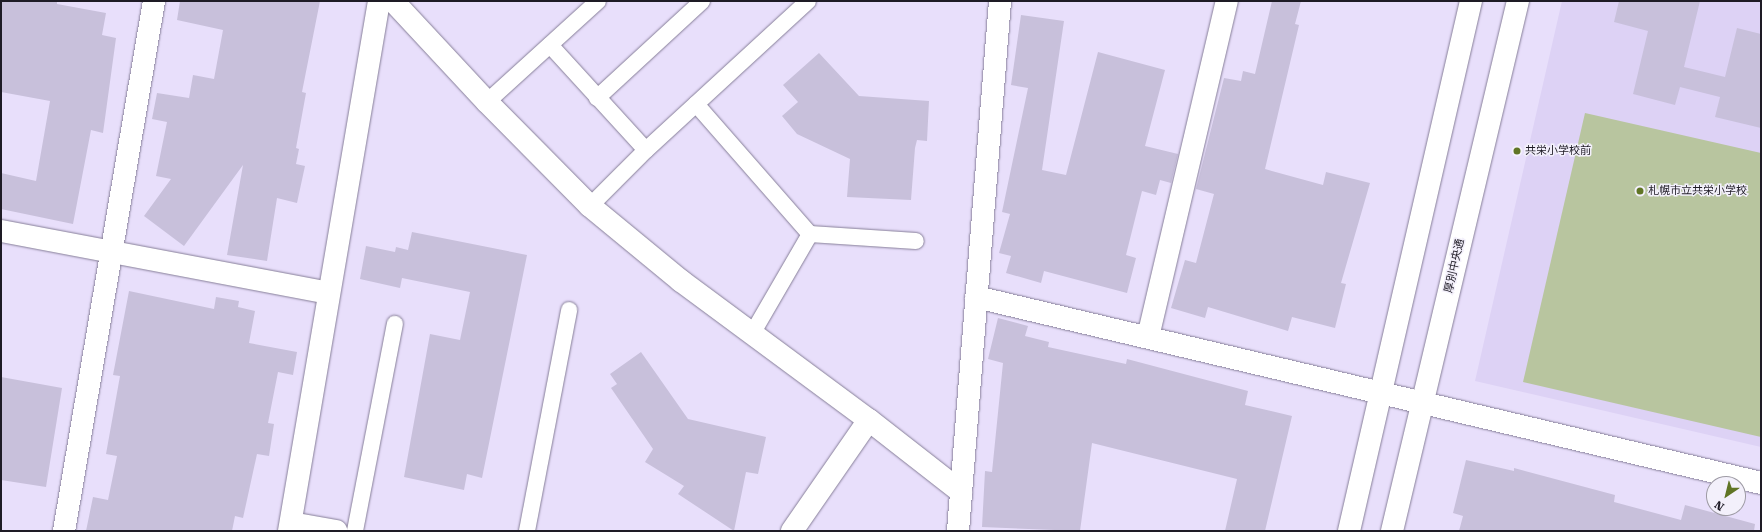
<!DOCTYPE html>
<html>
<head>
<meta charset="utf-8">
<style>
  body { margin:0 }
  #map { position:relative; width:1762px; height:532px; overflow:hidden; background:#e8dffb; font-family:"Roboto Serif","Noto Sans JP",serif }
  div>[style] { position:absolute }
  .built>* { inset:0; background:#ddd2f5 }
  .green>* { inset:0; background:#b8c59f }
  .building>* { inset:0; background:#c8c0db }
  .roads { filter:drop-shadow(0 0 1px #867e98) drop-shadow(0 0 1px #867e98) }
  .service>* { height:16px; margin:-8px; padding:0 8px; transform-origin:8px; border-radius:8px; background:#fff }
  .minor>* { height:22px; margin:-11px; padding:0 11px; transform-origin:11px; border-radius:11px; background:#fff }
  .secondary>* { height:22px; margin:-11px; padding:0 11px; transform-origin:11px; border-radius:11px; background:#fff }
  .dots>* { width:11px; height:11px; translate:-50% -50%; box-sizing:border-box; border:2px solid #f3f0fb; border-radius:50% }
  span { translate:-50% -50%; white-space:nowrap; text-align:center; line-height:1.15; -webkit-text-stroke:3px #f3f0fb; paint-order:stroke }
  .poi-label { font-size:11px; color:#1e1b25 }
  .left { translate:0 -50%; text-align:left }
  .street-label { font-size:11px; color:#1e1b25 }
  .frame { position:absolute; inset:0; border:2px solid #1e1b25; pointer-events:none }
  .north { position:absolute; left:1706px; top:476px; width:40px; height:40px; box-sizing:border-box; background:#f3f0fb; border:1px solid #9e9ba5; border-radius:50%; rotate:215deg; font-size:11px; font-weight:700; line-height:16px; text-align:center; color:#1e1b25 }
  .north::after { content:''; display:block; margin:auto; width:14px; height:18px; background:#607525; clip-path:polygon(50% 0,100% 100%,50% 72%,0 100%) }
</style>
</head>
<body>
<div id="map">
  <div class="built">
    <div style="clip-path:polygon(1562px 1px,1761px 1px,1761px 447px,1475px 381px)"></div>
  </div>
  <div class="green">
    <div style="clip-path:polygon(1585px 113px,1761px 153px,1761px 437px,1523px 382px)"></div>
  </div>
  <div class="building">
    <div style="clip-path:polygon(1px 1px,57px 1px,57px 4px,106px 13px,102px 35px,116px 38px,103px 133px,91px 130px,73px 224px,1px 209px,1px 173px,36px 181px,50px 101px,1px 92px)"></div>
    <div style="clip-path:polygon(180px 1px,320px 1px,302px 92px,306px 93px,296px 148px,299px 149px,296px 164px,305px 166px,297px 203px,277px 198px,267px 261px,227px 255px,243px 165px,184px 246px,144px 216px,171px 179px,156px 176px,167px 122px,152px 119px,157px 93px,189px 98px,193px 75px,214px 79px,223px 30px,177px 20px)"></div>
    <div style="clip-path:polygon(1272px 1px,1301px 1px,1295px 24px,1299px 25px,1265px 169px,1323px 185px,1326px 172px,1370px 183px,1341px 283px,1346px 284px,1335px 328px,1292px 317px,1288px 331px,1208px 307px,1205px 318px,1171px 308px,1185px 260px,1196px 263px,1214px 194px,1196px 189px,1224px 78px,1241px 81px,1243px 71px,1255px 74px)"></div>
    <div style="clip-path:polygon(1619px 1px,1700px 1px,1684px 67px,1725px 77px,1737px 28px,1761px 34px,1761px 128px,1715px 117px,1720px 97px,1680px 87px,1675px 105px,1633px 94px,1648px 31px,1614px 22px)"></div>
    <div style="clip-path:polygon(1021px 15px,1064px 21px,1042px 170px,1066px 175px,1098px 52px,1165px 70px,1145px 146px,1178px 154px,1171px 183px,1160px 180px,1156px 195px,1142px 191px,1126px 255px,1136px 258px,1127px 293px,1044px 271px,1041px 283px,1006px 273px,1011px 256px,999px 253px,1010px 214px,1002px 212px,1028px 88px,1011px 85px)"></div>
    <div style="clip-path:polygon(819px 53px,859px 96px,929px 101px,927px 141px,917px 140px,915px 148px,911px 200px,847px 197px,850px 159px,797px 134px,782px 116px,798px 102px,783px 85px)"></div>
    <div style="clip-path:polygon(412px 232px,527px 255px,482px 478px,467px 474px,464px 490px,404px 477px,430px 334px,460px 340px,470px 292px,402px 278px,400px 288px,360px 279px,366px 246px,395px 252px,396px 247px,408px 250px)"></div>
    <div style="clip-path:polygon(129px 291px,214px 309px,216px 297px,239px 301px,238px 307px,255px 311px,249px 343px,297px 352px,293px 375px,278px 372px,268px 423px,274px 424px,269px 456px,257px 454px,243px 518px,235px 516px,232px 531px,86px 531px,93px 497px,108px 500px,117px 456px,106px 454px,120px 376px,113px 375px)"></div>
    <div style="clip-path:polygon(998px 318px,1028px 326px,1025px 336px,1049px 342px,1048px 347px,1126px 364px,1127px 359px,1248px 391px,1245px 405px,1292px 416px,1265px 531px,1225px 531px,1237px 479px,1092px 443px,1080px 531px,982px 527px,985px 471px,992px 472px,1003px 363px,988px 359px)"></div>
    <div style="clip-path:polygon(641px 352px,688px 419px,766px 437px,758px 474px,746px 472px,734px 531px,678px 494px,684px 486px,645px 462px,653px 449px,611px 388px,617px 384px,610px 374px)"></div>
    <div style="clip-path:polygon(1px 377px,62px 388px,46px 487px,1px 480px)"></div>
    <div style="clip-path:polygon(1466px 460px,1514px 471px,1514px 468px,1615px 495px,1614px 502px,1681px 520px,1685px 505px,1755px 524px,1754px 531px,1459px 531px,1463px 516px,1453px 513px)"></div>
  </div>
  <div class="roads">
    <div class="service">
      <div style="left:550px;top:45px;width:142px;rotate:47.6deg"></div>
      <div style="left:597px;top:98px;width:143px;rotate:-42.7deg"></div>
      <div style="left:487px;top:102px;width:150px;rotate:-42.3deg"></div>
      <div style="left:696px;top:104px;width:173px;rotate:48.8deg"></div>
      <div style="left:810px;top:234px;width:106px;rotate:3.8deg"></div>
      <div style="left:590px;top:206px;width:79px;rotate:-45deg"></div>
      <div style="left:646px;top:150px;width:220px;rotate:-42.6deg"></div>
      <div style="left:752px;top:334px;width:116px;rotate:-59.9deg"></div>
      <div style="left:355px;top:531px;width:211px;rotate:-79.1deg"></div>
      <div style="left:527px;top:531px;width:225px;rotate:-79.2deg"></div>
    </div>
    <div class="minor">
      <div style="left:393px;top:1px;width:138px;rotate:47.1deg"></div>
      <div style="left:487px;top:102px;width:146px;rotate:45.3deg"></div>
      <div style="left:590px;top:206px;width:118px;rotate:39.5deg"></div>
      <div style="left:681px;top:281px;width:234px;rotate:36.5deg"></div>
      <div style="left:869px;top:420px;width:117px;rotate:38deg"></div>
      <div style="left:1px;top:231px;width:333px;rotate:10.7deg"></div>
      <div style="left:976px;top:297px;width:807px;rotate:13.33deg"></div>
      <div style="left:1148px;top:337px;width:345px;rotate:-76.8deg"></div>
      <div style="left:291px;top:523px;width:46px;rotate:10.1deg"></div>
      <div style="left:64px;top:531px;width:538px;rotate:-80.36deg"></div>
      <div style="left:289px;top:531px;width:538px;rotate:-80.36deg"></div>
      <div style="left:792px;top:531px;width:135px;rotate:-55.3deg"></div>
      <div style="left:958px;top:531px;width:532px;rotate:-85.47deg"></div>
    </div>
    <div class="secondary">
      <div style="left:1349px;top:531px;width:544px;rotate:-77.04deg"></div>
      <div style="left:1392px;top:531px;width:545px;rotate:-76.63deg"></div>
    </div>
  </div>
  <div class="dots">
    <div style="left:1517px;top:151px;background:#607525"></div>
    <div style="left:1640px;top:191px;background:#607525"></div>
  </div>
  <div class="poi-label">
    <span class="left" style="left:1525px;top:151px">共栄小学校前</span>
    <span class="left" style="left:1648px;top:191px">札幌市立共栄小学校</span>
  </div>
  <div class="street-label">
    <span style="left:1455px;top:266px;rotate:-77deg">厚別中央通</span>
  </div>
  <div class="frame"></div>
  <div class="north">N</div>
</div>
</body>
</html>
